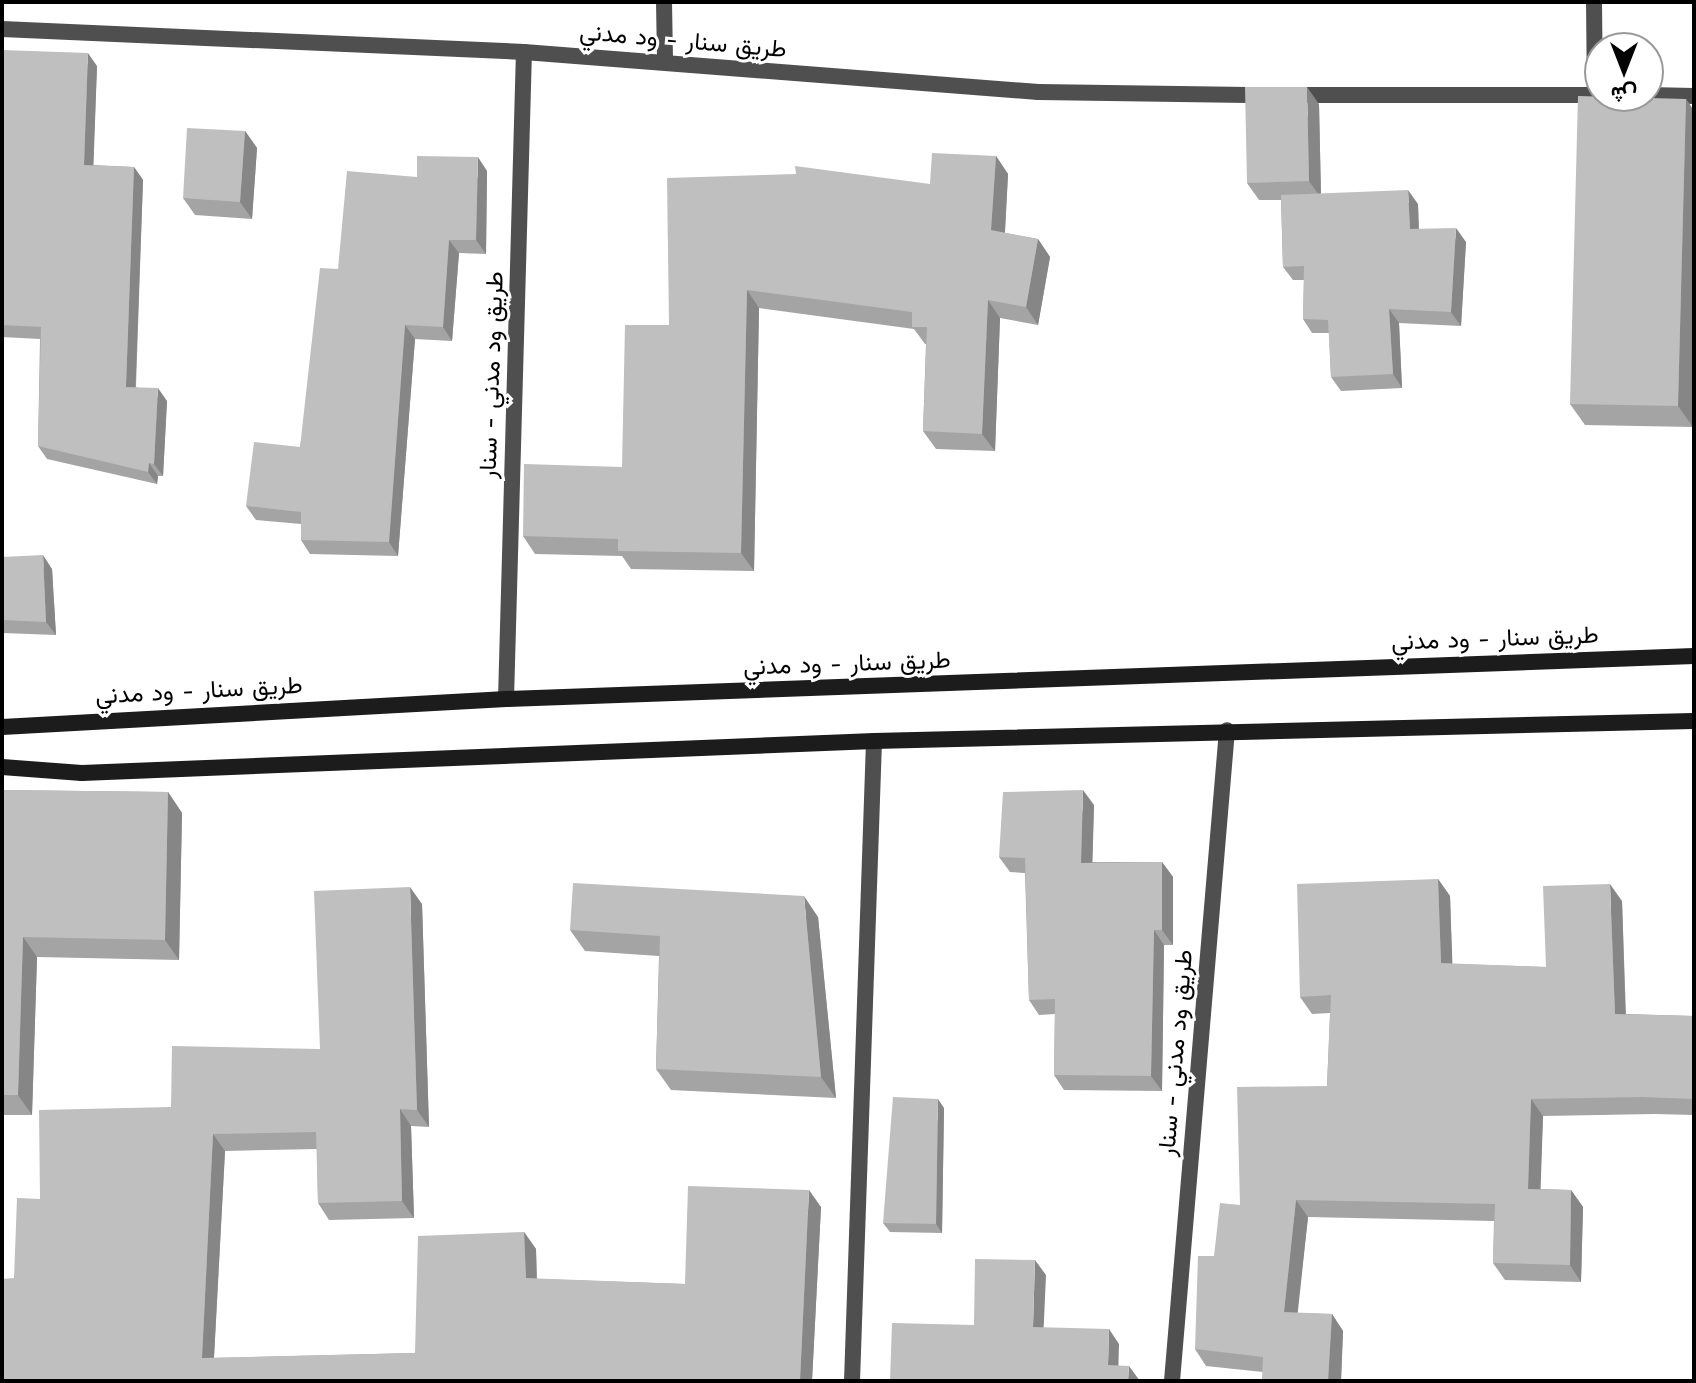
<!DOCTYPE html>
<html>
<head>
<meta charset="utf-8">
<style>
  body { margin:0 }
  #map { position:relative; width:1696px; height:1383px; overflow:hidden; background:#fff; font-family:"Work Sans",Vazirmatn,sans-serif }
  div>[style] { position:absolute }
  .street>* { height:16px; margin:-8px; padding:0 8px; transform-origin:8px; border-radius:8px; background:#4f4f4f }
  .secondary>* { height:16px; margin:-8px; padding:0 8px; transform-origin:8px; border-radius:8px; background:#1c1c1c }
  .wall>* { inset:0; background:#a4a4a4 }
  .shaded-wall>* { inset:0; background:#868686 }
  .building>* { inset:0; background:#bfbfbf }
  span { translate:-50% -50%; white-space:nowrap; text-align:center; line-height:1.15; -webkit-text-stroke:6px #fff; paint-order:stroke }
  .street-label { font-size:24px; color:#000 }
  .frame { position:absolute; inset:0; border:4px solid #000; pointer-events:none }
  .north { position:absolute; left:1584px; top:32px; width:80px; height:80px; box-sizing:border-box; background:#fff; border:2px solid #999; border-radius:50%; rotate:180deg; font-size:22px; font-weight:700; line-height:32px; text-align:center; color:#000 }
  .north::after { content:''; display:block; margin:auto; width:28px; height:36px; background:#000; clip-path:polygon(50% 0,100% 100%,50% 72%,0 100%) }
</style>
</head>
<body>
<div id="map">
  <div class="street">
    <div style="left:664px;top:2px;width:60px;rotate:89deg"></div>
    <div style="left:1594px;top:2px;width:93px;rotate:89.4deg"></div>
    <div style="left:2px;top:29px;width:523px;rotate:2.52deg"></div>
    <div style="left:524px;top:52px;width:516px;rotate:4.45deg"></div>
    <div style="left:1038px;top:92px;width:228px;rotate:0.8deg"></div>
    <div style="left:1294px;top:95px;width:306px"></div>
    <div style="left:1648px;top:95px;width:46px;rotate:1.2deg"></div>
    <div style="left:506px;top:699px;width:647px;rotate:-88.41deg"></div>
    <div style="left:852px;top:1381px;width:640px;rotate:-88.03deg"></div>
    <div style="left:1172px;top:1381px;width:653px;rotate:-85.17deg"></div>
  </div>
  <div class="secondary">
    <div style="left:2px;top:727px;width:505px;rotate:-3.18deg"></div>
    <div style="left:506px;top:699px;width:1189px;rotate:-2.07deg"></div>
    <div style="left:2px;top:767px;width:80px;rotate:4.3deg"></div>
    <div style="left:82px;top:773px;width:793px;rotate:-2.31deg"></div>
    <div style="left:874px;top:741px;width:820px;rotate:-1.4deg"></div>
  </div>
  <div class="wall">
    <div style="clip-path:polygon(2px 50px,97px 66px,93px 165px,134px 167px,143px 180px,136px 387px,167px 401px,163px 476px,158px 476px,157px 484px,47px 459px,38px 446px,40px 339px,2px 337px)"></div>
    <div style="clip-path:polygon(1686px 99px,1694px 111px,1693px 427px,1585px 425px,1570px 404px)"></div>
    <div style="clip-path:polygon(1319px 104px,1321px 194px,1418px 204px,1419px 229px,1466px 242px,1461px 326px,1399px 323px,1402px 388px,1341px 391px,1331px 377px,1329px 333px,1312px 333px,1303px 319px,1304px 280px,1293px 280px,1283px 267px,1281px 200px,1259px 200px,1247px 183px)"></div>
    <div style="clip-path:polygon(245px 131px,257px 148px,252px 219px,195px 215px,183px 198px)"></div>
    <div style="clip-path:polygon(996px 156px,1008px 174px,1005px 233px,1038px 239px,1050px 257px,1038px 325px,1000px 318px,995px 451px,936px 449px,923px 431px,926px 344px,925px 344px,914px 329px,759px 308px,754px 571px,631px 569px,622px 556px,535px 554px,523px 536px,622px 467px,669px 325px,930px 184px)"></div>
    <div style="clip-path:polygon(487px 171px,486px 254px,459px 253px,452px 341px,415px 339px,398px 556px,310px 554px,301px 540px,301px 524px,256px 520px,246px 506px,300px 447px,338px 269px)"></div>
    <div style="clip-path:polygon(2px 557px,52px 569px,56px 635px,2px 633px)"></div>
    <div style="clip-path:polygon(2px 790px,168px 792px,182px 813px,179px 960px,37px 957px,32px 1115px,2px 1115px)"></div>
    <div style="clip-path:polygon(1094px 805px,1092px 862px,1162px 862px,1173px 877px,1173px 945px,1164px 945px,1162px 1091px,1064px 1090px,1054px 1075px,1055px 1014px,1039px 1015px,1029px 1000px,1025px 873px,1010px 872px,999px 857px)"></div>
    <div style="clip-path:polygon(1438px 879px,1450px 896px,1452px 964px,1546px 967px,1622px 901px,1626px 1014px,1694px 1016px,1694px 1115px,1654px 1114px,1543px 1116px,1540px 1189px,1571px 1190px,1583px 1207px,1581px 1282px,1505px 1280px,1493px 1263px,1494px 1221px,1308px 1217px,1297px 1313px,1332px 1314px,1343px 1331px,1341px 1381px,1262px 1381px,1263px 1372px,1206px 1366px,1195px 1349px,1214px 1256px,1240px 1205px,1327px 1086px,1330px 1013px,1312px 1014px,1300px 997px)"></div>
    <div style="clip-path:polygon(422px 904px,429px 1127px,411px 1126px,414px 1218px,329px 1220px,318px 1203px,317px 1149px,225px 1151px,214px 1358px,415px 1353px,524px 1232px,536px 1249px,537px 1279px,685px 1284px,821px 1207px,812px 1381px,2px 1381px,14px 1278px,40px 1199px,171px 1107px,320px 1049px)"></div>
    <div style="clip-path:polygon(818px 917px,836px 1098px,671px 1090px,656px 1069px,659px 956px,585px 951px,570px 930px)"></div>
    <div style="clip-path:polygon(944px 1108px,942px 1233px,890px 1232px,883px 1223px)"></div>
  </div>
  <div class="shaded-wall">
    <div style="clip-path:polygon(88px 53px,97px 66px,93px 178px,84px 165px)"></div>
    <div style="clip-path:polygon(1307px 87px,1319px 104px,1321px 198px,1309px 181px)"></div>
    <div style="clip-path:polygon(1686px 99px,1694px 111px,1693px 427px,1678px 406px)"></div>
    <div style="clip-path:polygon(245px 131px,257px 148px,252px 219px,240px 202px)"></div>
    <div style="clip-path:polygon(996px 156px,1008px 174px,1004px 248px,991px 230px)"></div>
    <div style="clip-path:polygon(478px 157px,487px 171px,486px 254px,476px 240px)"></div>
    <div style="clip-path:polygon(134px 167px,143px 180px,135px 399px,126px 387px)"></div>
    <div style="clip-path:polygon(1408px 190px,1418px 204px,1419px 243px,1410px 229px)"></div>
    <div style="clip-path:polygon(1456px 228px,1466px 242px,1461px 326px,1451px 312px)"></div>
    <div style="clip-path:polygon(1038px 239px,1050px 257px,1038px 325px,1026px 307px)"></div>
    <div style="clip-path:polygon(449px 240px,459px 253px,452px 341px,443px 327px)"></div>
    <div style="clip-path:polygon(747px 290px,759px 308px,754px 571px,741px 553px)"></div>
    <div style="clip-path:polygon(988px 300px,1000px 318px,995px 451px,982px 434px)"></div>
    <div style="clip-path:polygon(1389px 309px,1399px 323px,1402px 388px,1393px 374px)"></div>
    <div style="clip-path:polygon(405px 325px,415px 339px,398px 556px,389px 542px)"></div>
    <div style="clip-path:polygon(158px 388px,167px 401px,163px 476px,154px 464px)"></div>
    <div style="clip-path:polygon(149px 463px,158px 476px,157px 484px,148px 472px)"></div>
    <div style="clip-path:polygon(43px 555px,52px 569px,56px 635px,46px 622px)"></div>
    <div style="clip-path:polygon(1083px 790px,1094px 805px,1092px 878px,1081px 863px)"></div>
    <div style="clip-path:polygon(168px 792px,182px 813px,179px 960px,165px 940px)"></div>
    <div style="clip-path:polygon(1162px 862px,1173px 877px,1173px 945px,1162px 930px)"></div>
    <div style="clip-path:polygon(1438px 879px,1450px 896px,1453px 980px,1441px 963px)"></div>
    <div style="clip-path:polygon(1610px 884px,1622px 901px,1626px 1031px,1615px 1014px)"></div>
    <div style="clip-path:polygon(410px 887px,422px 904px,429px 1127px,417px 1110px)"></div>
    <div style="clip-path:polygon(804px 896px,818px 917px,836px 1098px,821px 1077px)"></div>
    <div style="clip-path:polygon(1154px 930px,1164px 945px,1162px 1091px,1151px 1076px)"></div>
    <div style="clip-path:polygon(23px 937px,37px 957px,32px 1115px,18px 1095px)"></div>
    <div style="clip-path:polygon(938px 1099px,944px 1108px,942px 1233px,936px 1224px)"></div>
    <div style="clip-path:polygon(1531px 1099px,1543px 1116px,1540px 1206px,1528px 1189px)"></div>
    <div style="clip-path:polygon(400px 1109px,411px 1126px,414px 1218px,402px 1201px)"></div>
    <div style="clip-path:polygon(213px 1134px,225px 1151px,213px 1375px,202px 1358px)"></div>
    <div style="clip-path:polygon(809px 1190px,821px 1207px,812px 1381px,800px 1381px)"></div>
    <div style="clip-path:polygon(1571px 1190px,1583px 1207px,1581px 1282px,1570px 1265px)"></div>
    <div style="clip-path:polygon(1296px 1200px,1308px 1217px,1296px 1329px,1284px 1312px)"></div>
    <div style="clip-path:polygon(524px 1232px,536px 1249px,537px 1295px,526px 1278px)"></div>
    <div style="clip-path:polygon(1035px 1260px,1046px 1275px,1043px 1342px,1033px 1327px)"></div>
    <div style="clip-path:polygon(1332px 1314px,1343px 1331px,1341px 1381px,1328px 1381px)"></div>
    <div style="clip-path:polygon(1109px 1329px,1119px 1344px,1118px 1380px,1108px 1365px)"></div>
    <div style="clip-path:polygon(1129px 1366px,1140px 1381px,1128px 1381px)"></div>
  </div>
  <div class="building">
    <div style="clip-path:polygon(2px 50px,88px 53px,84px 165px,134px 167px,126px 387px,158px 388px,154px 464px,149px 463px,148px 472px,38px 446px,41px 327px,2px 325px)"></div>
    <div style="clip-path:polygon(1245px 87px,1307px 87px,1309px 181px,1247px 183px)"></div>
    <div style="clip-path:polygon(1578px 96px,1686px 99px,1678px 406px,1570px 404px)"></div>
    <div style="clip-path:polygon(187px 128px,245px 131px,240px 202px,183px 198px)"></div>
    <div style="clip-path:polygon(932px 153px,996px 156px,991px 230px,1038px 239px,1026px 307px,988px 300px,982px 434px,923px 431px,927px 327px,912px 327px,912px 312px,747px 290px,741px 553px,618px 551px,618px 539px,523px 536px,524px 464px,622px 467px,625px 325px,669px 325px,667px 178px,796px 174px,795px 166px,930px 184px)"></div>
    <div style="clip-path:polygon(417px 156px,478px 157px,476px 240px,449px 240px,443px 327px,405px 325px,389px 542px,301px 540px,301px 512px,246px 506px,254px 442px,300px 447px,320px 268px,338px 269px,347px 171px,417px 177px)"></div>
    <div style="clip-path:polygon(1408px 190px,1410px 229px,1456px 228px,1451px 312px,1389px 309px,1393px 374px,1331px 377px,1328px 320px,1303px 319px,1304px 266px,1283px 267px,1281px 195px)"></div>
    <div style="clip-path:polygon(43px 555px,46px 622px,2px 620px,2px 557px)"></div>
    <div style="clip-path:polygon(2px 790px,168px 792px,165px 940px,23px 937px,18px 1095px,2px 1095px)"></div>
    <div style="clip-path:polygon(1083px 790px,1081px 863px,1162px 862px,1162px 930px,1154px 930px,1151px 1076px,1054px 1075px,1055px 999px,1029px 1000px,1025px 858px,999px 857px,1003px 792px)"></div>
    <div style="clip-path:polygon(1438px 879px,1441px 963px,1546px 967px,1543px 886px,1610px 884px,1615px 1014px,1694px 1016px,1694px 1099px,1642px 1097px,1531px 1099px,1528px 1189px,1571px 1190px,1570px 1265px,1493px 1263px,1495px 1204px,1296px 1200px,1284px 1312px,1332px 1314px,1328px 1381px,1262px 1381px,1263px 1357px,1195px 1349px,1198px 1256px,1214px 1256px,1220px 1203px,1240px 1205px,1237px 1087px,1327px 1086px,1331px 995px,1300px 997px,1297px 884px)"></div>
    <div style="clip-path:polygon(573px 883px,804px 896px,821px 1077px,656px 1069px,660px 936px,570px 930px)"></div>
    <div style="clip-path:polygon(410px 887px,417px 1110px,400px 1109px,402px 1201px,318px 1203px,316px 1132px,213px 1134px,202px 1358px,415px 1353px,418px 1236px,524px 1232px,526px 1278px,685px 1284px,688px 1186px,809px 1190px,800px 1381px,2px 1381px,2px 1279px,14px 1278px,17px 1198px,40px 1199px,39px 1110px,171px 1107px,172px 1046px,320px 1049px,314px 891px)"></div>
    <div style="clip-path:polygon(893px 1097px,938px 1099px,936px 1224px,883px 1223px)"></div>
    <div style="clip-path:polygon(975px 1259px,1035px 1260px,1033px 1327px,1109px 1329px,1108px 1365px,1129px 1366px,1128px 1381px,890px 1381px,892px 1323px,974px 1325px)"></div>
  </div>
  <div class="street-label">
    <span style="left:683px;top:41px;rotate:5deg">طريق سنار - ود مدني</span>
    <span style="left:492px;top:375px;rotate:-88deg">طريق ود مدني - سنار</span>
    <span style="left:1495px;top:639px;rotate:-2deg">طريق سنار - ود مدني</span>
    <span style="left:847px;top:664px;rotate:-2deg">طريق سنار - ود مدني</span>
    <span style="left:199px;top:691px;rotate:-3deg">طريق سنار - ود مدني</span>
    <span style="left:1176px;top:1053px;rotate:-85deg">طريق ود مدني - سنار</span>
  </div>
  <div class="frame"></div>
  <div class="north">ش</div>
</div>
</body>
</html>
